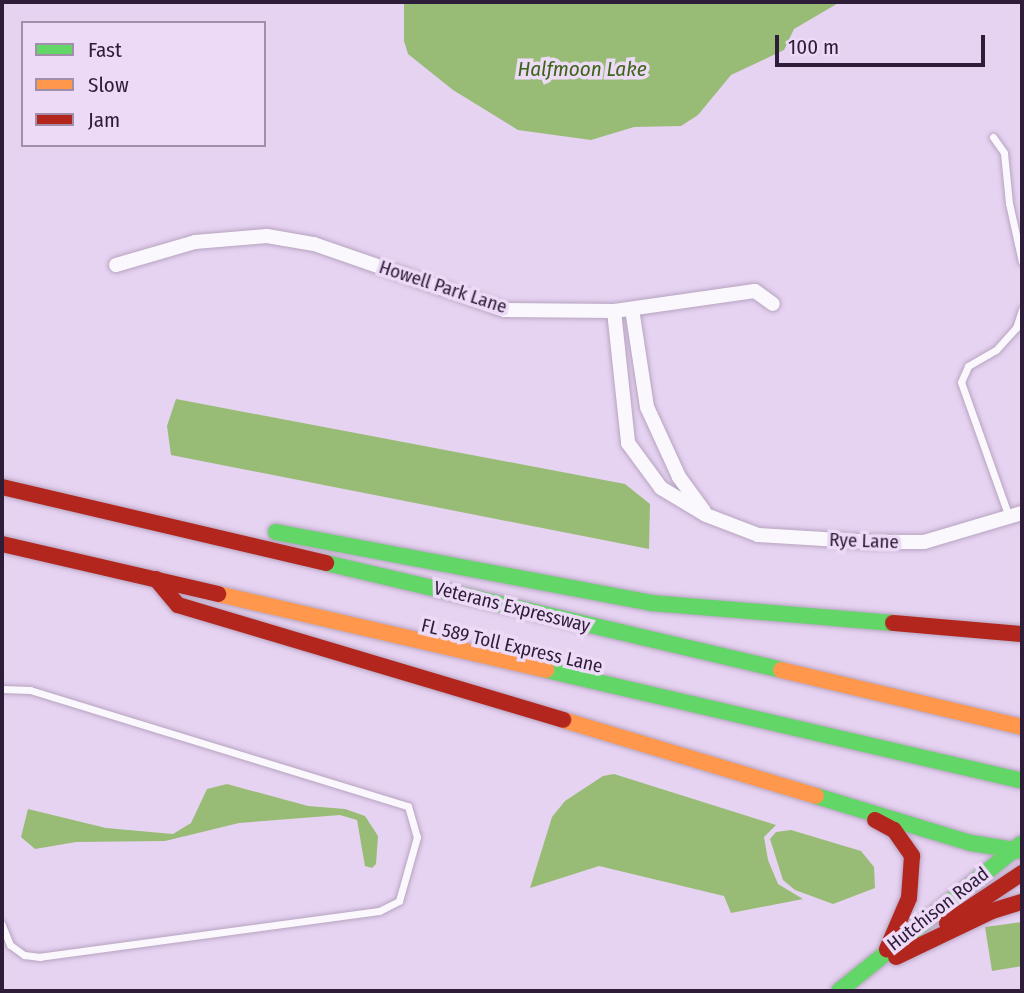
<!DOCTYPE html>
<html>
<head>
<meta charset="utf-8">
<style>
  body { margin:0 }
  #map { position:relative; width:1024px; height:993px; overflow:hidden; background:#e6d2f1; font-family:"Fira Sans Condensed",sans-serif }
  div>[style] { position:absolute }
  .water>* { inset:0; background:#98bc76 }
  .roads { filter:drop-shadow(0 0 2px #b6a4c0) drop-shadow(0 0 2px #b6a4c0) }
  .lane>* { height:7px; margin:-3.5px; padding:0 3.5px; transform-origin:3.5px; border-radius:3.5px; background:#fbf8fd }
  .street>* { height:14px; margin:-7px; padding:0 7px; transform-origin:7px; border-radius:7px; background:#fbf8fd }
  .fast>* { height:16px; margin:-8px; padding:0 8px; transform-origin:8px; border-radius:8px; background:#63d668 }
  .slow>* { height:16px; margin:-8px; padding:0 8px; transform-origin:8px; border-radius:8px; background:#ff974d }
  .jam>* { height:16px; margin:-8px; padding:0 8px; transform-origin:8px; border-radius:8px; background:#b3261e }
  span { translate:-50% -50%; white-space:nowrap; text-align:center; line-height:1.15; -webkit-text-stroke:7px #ecdaf7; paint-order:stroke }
  .street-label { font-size:19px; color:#2e1d38 }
  .water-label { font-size:21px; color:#3e6418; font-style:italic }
  .frame { position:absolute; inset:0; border:4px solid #2e1d38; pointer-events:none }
  .legend { position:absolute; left:21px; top:21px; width:245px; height:126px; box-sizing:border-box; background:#ecdaf7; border:2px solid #a08eab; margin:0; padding:9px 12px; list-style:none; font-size:21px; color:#2e1d38 }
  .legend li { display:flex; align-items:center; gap:14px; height:35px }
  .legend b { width:35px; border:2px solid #a08eab }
  .scale { position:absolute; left:775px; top:35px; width:210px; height:32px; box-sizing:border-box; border:4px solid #2e1d38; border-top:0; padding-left:9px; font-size:21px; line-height:24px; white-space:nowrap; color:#2e1d38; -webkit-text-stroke:5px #ecdaf7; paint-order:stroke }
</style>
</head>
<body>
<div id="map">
  <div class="water">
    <div style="clip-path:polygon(404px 2px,840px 2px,794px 29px,784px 50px,731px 75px,698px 115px,681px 126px,634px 127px,591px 140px,518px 130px,453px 90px,408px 54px,404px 41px)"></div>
    <div style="clip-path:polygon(176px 399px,625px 484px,650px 504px,649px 549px,171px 455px,167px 426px)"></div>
    <div style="clip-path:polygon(614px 774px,776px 825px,764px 837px,768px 860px,778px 884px,803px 899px,731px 913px,724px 896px,599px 866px,530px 888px,552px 817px,565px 801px,603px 776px)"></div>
    <div style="clip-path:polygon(227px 784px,308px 806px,345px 809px,365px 816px,378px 836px,376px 864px,372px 868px,365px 866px,357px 820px,340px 815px,239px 823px,165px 841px,76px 842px,35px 849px,21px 837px,28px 809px,106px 828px,173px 834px,191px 823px,207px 789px)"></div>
    <div style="clip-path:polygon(791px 830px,861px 851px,874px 867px,875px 888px,833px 904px,795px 890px,783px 880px,770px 839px,776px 832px)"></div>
    <div style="clip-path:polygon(1022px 922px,1022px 966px,992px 971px,985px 927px)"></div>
  </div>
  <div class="roads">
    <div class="lane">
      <div style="left:993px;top:137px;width:19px;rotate:55deg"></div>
      <div style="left:1004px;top:153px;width:50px;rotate:84.3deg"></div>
      <div style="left:1009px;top:203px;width:60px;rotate:77.6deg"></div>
      <div style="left:1009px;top:517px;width:143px;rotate:-109.6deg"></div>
      <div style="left:961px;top:382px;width:17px;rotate:-66deg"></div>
      <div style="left:968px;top:366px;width:32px;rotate:-30deg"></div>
      <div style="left:996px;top:350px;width:30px;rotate:-48deg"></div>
      <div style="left:1016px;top:328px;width:19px;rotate:-72deg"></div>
      <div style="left:2px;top:689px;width:28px;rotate:2deg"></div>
      <div style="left:30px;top:690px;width:395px;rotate:17.1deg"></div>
      <div style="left:408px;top:806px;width:32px;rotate:74deg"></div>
      <div style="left:417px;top:837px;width:66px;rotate:105.7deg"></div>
      <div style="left:399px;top:901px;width:22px;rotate:153deg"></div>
      <div style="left:379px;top:911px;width:342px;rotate:172.3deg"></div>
      <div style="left:40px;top:957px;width:16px;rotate:-173deg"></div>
      <div style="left:24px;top:955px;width:17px;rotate:-144deg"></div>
      <div style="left:10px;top:945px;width:22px;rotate:-112deg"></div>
    </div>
    <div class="street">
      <div style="left:116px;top:265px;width:82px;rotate:-16.2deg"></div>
      <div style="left:195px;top:242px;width:72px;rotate:-4.8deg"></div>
      <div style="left:267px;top:236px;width:48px;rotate:9.7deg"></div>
      <div style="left:314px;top:244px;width:202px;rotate:19.1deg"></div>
      <div style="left:505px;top:310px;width:109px;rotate:0.5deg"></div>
      <div style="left:614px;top:311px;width:142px;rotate:-8.1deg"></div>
      <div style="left:755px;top:291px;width:22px;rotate:36deg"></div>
      <div style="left:632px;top:309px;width:99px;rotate:81.3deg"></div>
      <div style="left:647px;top:407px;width:77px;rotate:65.4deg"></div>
      <div style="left:679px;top:477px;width:42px;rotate:53.7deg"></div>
      <div style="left:614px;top:311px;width:133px;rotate:83.9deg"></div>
      <div style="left:628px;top:443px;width:56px;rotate:53.7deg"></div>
      <div style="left:661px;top:488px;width:52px;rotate:31deg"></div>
      <div style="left:706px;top:515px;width:56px;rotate:21deg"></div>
      <div style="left:758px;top:535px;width:115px;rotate:3.5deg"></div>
      <div style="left:873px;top:542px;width:51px"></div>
      <div style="left:924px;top:542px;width:102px;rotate:-16.5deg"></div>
    </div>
    <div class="fast">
      <div style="left:276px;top:532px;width:382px;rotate:10.7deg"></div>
      <div style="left:651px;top:603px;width:243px;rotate:4.7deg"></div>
      <div style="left:326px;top:563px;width:467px;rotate:13.2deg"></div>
      <div style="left:546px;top:670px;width:489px;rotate:13.1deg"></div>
      <div style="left:816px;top:796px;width:162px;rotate:16.9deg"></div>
      <div style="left:971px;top:843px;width:52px;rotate:8.9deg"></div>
      <div style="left:839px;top:991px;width:234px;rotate:-38.9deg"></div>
    </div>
    <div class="slow">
      <div style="left:218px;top:594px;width:337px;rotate:13deg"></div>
      <div style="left:781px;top:670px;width:248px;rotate:13.3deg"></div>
      <div style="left:563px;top:720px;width:264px;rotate:16.7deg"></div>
    </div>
    <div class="jam">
      <div style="left:2px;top:487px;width:333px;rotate:13.2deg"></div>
      <div style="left:2px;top:544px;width:222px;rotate:13deg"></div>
      <div style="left:156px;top:579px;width:34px;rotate:50deg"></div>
      <div style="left:178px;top:605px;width:402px;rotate:16.6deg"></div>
      <div style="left:893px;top:623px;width:129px;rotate:4.9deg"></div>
      <div style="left:875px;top:820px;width:21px;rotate:28deg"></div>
      <div style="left:894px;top:830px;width:32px;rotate:55deg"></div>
      <div style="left:912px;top:856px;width:42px;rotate:94.1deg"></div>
      <div style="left:909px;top:898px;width:56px;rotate:113.3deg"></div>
      <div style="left:947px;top:923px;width:90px;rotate:-33.7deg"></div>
      <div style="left:896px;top:957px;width:106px;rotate:-25.6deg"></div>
      <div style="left:992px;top:911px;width:31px;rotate:-17deg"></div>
    </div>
  </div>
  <div class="street-label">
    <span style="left:443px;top:287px;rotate:18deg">Howell Park Lane</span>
    <span style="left:864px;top:541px;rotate:2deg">Rye Lane</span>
    <span style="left:512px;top:607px;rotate:14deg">Veterans Expressway</span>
    <span style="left:512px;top:646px;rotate:13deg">FL 589 Toll Express Lane</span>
    <span style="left:938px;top:909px;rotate:-38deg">Hutchison Road</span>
  </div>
  <div class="water-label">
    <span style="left:582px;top:69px">Halfmoon Lake</span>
  </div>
  <div class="frame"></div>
  <ul class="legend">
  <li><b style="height:9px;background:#63d668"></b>Fast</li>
  <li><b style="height:9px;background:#ff974d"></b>Slow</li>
  <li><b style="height:9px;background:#b3261e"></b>Jam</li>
  </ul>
  <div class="scale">100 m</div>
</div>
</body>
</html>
